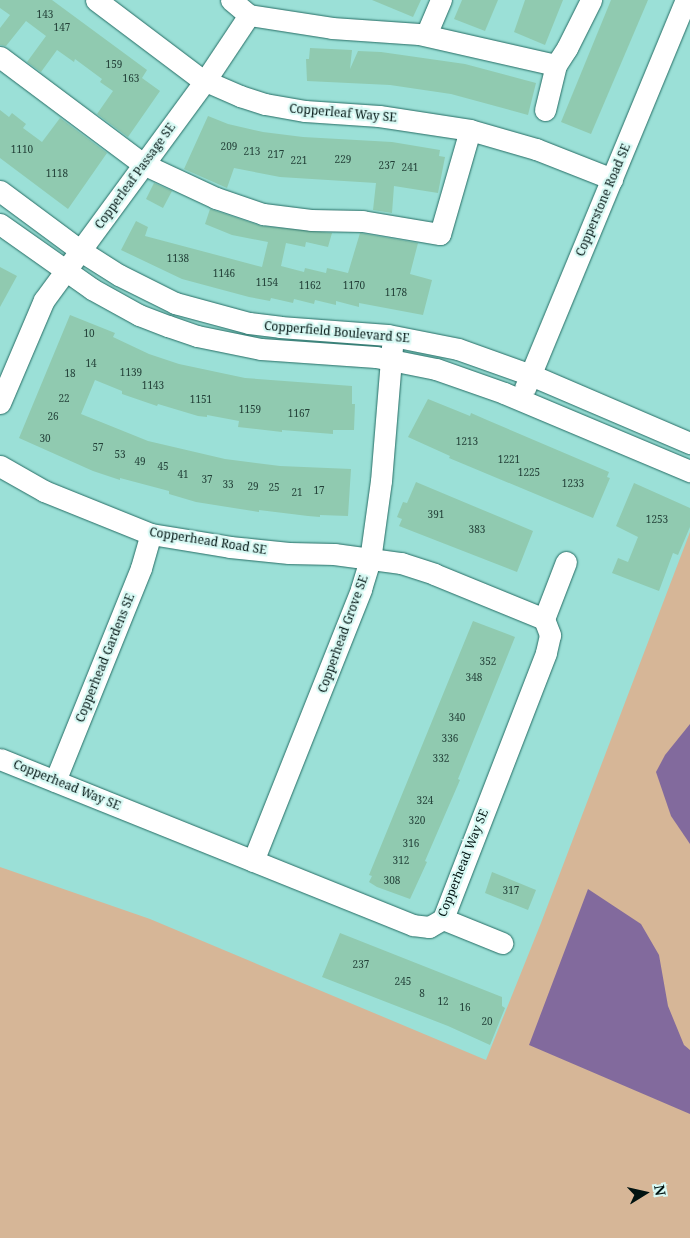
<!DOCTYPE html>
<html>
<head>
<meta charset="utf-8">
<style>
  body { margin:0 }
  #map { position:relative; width:690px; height:1238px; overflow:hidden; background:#9be0d7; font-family:"Noto Serif",serif }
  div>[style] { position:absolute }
  .green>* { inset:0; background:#d6b697 }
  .water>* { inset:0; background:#826a9d }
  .building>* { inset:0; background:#90cab0 }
  .roads { filter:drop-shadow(0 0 1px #256c64) drop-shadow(0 0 1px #256c64) }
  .minor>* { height:21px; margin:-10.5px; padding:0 10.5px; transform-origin:10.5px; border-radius:10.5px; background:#fff }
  span { translate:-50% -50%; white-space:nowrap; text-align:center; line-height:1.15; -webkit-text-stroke:4.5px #d8f9f4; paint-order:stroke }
  .number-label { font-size:10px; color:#244139 }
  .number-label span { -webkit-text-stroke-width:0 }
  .street-label { font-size:12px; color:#001311 }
  .north { position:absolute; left:620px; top:1168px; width:50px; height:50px; -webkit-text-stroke:4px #d8f9f4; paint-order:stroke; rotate:80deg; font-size:14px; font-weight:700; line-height:20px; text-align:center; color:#001311 }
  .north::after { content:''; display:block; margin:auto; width:18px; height:22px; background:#001311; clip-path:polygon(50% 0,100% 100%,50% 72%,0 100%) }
</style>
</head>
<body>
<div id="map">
  <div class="green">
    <div style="clip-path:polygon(690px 532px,690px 1238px,0 1238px,0 867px,150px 919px,486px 1060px,541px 923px)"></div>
  </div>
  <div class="water">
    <div style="clip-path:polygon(690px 724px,690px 844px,671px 816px,656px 772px,665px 755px)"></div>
    <div style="clip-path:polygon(588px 889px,641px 924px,659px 955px,668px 1006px,684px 1045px,690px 1050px,690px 1114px,529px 1045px)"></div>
  </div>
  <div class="building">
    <div style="clip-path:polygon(0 0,52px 0,147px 70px,142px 78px,160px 91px,128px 137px,97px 114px,113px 91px,100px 82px,102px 79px,75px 59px,74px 62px,57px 50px,41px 72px,27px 62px,46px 36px,26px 21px,6px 46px,0 45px,0 28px,10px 15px,0 8px)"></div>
    <div style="clip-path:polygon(372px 0,421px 0,413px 17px)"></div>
    <div style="clip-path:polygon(462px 0,498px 0,485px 31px,454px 19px)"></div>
    <div style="clip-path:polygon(525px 0,563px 0,545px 45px,514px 32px)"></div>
    <div style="clip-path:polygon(611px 0,648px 0,591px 134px,561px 122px)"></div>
    <div style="clip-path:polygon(310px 48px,352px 50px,350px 69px,358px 51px,381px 52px,465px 64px,536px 83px,528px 115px,451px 94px,390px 85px,307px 81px,306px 59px,309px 59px)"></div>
    <div style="clip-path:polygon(0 110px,9px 117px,12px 113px,26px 124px,23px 128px,42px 142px,60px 118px,107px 153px,68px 209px,0 158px)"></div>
    <div style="clip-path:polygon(208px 116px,228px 124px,263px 132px,303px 137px,392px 142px,440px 150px,439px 156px,445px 157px,438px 193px,394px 186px,392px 213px,373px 210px,376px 183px,280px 177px,234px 168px,227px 188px,184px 169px)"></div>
    <div style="clip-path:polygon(154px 183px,172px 191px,163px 208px,146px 199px)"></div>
    <div style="clip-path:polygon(210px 209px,261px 226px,332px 233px,328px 247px,306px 242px,305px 247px,286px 243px,281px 266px,304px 272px,305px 268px,326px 273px,327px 268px,348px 273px,360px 233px,418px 243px,410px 274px,432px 280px,423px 315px,359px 303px,359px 307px,336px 301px,336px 305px,315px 300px,314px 304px,294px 299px,293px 303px,271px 298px,270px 301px,249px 297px,182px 279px,121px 250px,136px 221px,148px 227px,145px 236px,262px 267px,268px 242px,232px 235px,205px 224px)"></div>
    <div style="clip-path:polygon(0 267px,17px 276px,0 307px)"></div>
    <div style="clip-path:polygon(70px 315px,115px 333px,113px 337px,149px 354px,179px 364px,245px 378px,352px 386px,352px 404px,355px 404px,354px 430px,333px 430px,333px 434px,282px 430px,282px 432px,238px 427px,239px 421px,207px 415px,207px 417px,198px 416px,158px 404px,157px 406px,122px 394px,122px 391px,95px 380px,81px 414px,148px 441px,225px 459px,280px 466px,351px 469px,348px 516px,320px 515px,320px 517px,308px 516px,259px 510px,259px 512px,196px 502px,169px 494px,169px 491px,120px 478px,120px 480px,93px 471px,19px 438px)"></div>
    <div style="clip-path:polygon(428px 399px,470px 416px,471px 413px,487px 420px,609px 472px,607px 477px,610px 478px,593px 518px,449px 458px,450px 456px,408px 437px)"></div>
    <div style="clip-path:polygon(416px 482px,533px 531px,517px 572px,399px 526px,402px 519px,397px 517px,403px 502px,407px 503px)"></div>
    <div style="clip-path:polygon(634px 483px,690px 508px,690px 527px,678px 555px,673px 553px,659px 591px,612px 573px,618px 558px,628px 562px,638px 537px,616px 526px)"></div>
    <div style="clip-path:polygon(473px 621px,515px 637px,458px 779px,460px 780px,425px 861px,427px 862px,410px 899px,377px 887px,369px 882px,372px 876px,369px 875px)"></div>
    <div style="clip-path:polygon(492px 872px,536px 890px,528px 910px,485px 893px)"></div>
    <div style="clip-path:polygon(340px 933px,502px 997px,502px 1006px,505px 1008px,490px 1045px,448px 1026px,322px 977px)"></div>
  </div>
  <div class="roads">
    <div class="minor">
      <div style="left:96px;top:0;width:131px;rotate:37deg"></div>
      <div style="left:201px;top:79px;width:43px;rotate:23.6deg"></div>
      <div style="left:240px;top:96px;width:26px;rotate:18deg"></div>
      <div style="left:265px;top:104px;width:41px;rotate:9.9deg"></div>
      <div style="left:305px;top:111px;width:74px;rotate:3.9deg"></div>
      <div style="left:379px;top:116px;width:92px;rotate:8.7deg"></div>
      <div style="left:470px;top:130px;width:69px;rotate:16.1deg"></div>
      <div style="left:536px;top:149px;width:82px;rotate:21.5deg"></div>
      <div style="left:231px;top:0;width:23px;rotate:40deg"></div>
      <div style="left:249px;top:15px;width:84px;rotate:8.9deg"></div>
      <div style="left:332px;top:28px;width:87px;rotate:3.9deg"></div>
      <div style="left:419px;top:34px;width:140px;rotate:12.8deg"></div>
      <div style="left:426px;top:35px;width:38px;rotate:-67deg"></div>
      <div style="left:0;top:57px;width:179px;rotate:36.8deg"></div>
      <div style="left:143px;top:164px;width:81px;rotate:25deg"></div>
      <div style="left:216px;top:198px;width:50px;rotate:18.8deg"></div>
      <div style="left:263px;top:214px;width:48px;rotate:7.1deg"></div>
      <div style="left:311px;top:220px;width:51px;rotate:1.1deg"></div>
      <div style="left:362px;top:221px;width:79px;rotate:9.5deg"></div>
      <div style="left:440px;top:234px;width:108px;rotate:-73.9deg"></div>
      <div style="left:545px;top:110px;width:46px;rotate:-76.3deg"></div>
      <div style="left:556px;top:65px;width:20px;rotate:-57deg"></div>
      <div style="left:567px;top:48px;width:54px;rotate:-63.4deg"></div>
      <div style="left:0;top:191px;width:101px;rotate:36.5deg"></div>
      <div style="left:81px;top:251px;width:45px;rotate:32.3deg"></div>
      <div style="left:119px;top:275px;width:63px;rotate:26.6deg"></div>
      <div style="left:175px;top:303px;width:77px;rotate:15.1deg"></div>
      <div style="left:249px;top:323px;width:31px;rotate:7deg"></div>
      <div style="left:280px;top:327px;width:108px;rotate:4.2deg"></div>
      <div style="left:388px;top:335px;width:71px;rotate:11.3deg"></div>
      <div style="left:458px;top:349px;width:77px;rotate:19.6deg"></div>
      <div style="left:531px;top:375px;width:173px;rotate:23.2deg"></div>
      <div style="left:0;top:224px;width:113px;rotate:35.2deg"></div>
      <div style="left:92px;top:289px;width:54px;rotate:29deg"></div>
      <div style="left:139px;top:315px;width:31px;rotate:21deg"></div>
      <div style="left:168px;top:326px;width:31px;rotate:19deg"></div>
      <div style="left:197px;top:336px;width:65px;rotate:11.5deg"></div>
      <div style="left:261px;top:349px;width:115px;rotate:4deg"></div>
      <div style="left:376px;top:357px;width:61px;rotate:11.3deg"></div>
      <div style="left:436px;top:369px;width:72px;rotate:19.4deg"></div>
      <div style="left:504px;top:393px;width:202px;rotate:22.8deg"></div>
      <div style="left:525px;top:388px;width:420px;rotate:-67.5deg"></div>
      <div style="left:0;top:403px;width:112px;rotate:-66.9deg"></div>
      <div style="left:44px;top:300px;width:272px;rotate:-53.7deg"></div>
      <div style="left:205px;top:81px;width:79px;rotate:-56.3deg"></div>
      <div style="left:0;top:466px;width:51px;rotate:29.6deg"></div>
      <div style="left:44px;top:491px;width:115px;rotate:21.9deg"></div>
      <div style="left:151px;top:534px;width:80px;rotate:9.3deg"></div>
      <div style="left:230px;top:547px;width:59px;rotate:5.8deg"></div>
      <div style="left:289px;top:553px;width:45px;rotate:1.3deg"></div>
      <div style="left:334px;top:554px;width:68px;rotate:7.7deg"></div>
      <div style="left:401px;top:563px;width:35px;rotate:18deg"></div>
      <div style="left:434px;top:574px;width:119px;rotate:22.2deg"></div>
      <div style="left:544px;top:619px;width:17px;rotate:69deg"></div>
      <div style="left:550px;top:635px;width:18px;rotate:103deg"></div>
      <div style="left:546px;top:653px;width:285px;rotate:111.2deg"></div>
      <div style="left:443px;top:919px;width:16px;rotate:150deg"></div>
      <div style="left:429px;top:927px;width:16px;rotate:-173deg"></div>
      <div style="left:413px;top:925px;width:445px;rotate:-158.1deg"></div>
      <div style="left:544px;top:619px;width:61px;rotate:-68.9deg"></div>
      <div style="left:55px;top:781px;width:230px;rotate:-68deg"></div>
      <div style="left:141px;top:568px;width:35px;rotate:-74deg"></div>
      <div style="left:253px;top:861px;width:293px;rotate:-68.3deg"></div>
      <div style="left:361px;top:589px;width:30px;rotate:-73deg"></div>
      <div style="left:370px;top:560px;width:80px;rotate:-82.1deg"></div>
      <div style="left:381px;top:481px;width:135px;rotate:-85.3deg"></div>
      <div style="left:443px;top:919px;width:64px;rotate:22.1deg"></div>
    </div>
  </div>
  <div class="number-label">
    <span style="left:45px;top:15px">143</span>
    <span style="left:62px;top:28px">147</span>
    <span style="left:114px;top:65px">159</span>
    <span style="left:131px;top:79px">163</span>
    <span style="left:229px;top:147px">209</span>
    <span style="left:22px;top:150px">1110</span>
    <span style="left:252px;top:152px">213</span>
    <span style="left:276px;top:155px">217</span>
    <span style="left:343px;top:160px">229</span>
    <span style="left:299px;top:161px">221</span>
    <span style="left:387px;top:166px">237</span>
    <span style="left:410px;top:168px">241</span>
    <span style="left:57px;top:174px">1118</span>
    <span style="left:178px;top:259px">1138</span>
    <span style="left:224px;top:274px">1146</span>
    <span style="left:267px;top:283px">1154</span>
    <span style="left:310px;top:286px">1162</span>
    <span style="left:354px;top:286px">1170</span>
    <span style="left:396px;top:293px">1178</span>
    <span style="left:89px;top:334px">10</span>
    <span style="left:91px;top:364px">14</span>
    <span style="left:131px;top:373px">1139</span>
    <span style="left:70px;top:374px">18</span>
    <span style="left:153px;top:386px">1143</span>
    <span style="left:64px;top:399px">22</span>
    <span style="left:201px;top:400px">1151</span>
    <span style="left:250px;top:410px">1159</span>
    <span style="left:299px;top:414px">1167</span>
    <span style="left:53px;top:417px">26</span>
    <span style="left:45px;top:439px">30</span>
    <span style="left:467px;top:442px">1213</span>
    <span style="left:98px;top:448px">57</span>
    <span style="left:120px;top:455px">53</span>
    <span style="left:509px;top:460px">1221</span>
    <span style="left:140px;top:462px">49</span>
    <span style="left:163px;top:467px">45</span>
    <span style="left:529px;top:473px">1225</span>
    <span style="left:183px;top:475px">41</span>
    <span style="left:207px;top:480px">37</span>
    <span style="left:573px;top:484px">1233</span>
    <span style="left:228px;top:485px">33</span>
    <span style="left:253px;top:487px">29</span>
    <span style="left:274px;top:488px">25</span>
    <span style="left:319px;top:491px">17</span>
    <span style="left:297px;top:493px">21</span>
    <span style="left:436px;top:515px">391</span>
    <span style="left:657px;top:520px">1253</span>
    <span style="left:477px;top:530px">383</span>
    <span style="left:488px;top:662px">352</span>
    <span style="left:474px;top:678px">348</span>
    <span style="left:457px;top:718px">340</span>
    <span style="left:450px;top:739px">336</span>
    <span style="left:441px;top:759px">332</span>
    <span style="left:425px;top:801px">324</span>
    <span style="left:417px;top:821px">320</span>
    <span style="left:411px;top:844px">316</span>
    <span style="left:401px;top:861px">312</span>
    <span style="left:392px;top:881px">308</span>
    <span style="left:511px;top:891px">317</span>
    <span style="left:361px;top:965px">237</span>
    <span style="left:403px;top:982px">245</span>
    <span style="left:422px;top:994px">8</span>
    <span style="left:443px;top:1002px">12</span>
    <span style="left:465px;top:1008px">16</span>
    <span style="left:487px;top:1022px">20</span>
  </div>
  <div class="street-label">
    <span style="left:343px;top:113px;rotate:5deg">Copperleaf Way SE</span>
    <span style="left:135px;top:176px;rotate:-54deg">Copperleaf Passage SE</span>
    <span style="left:603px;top:200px;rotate:-67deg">Copperstone Road SE</span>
    <span style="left:337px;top:332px;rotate:5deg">Copperfield Boulevard SE</span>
    <span style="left:208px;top:541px;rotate:9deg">Copperhead Road SE</span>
    <span style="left:343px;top:634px;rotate:-70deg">Copperhead Grove SE</span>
    <span style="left:105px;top:658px;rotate:-68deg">Copperhead Gardens SE</span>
    <span style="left:67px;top:785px;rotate:22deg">Copperhead Way SE</span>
    <span style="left:463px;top:863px;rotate:-68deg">Copperhead Way SE</span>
  </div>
  <div class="north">N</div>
</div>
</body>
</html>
